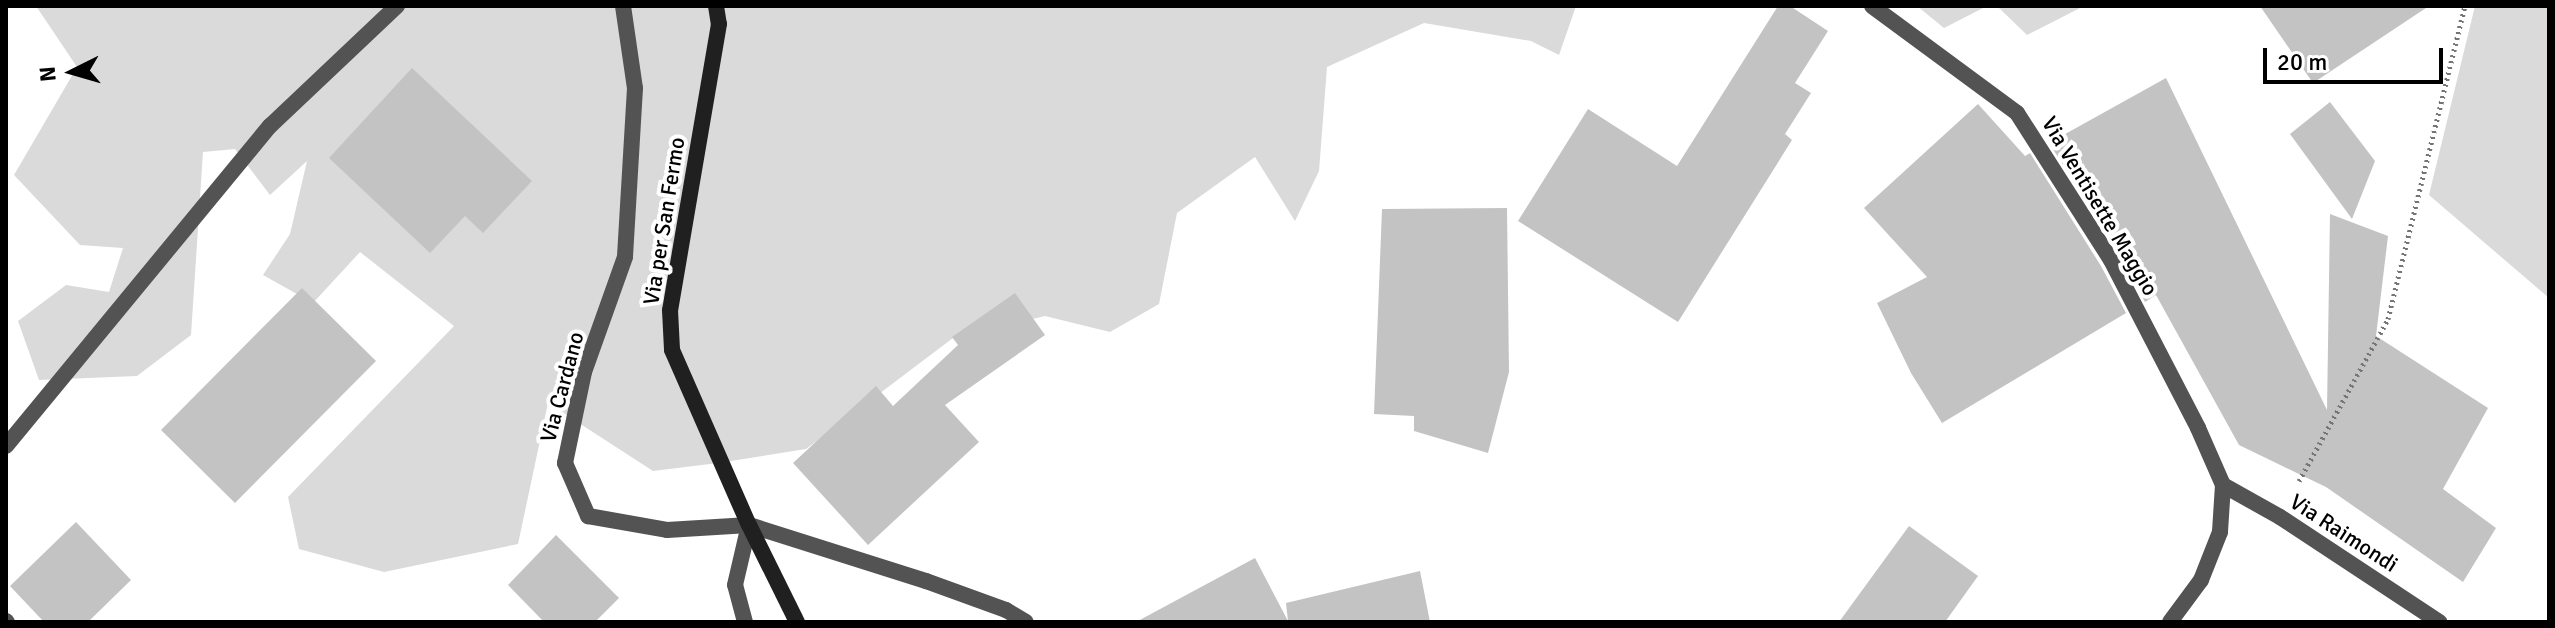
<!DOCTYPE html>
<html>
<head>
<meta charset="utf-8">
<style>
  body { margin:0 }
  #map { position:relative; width:2555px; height:628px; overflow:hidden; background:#fff; font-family:Signika,sans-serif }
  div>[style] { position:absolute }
  .green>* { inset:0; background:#dadada }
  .building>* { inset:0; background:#c3c3c3 }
  .path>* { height:5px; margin-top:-2.5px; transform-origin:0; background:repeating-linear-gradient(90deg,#757575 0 2px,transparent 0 6px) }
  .minor>* { height:16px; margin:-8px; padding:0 8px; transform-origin:8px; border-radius:8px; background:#535353 }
  .secondary>* { height:16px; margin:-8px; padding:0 8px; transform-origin:8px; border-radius:8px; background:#202020 }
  span { translate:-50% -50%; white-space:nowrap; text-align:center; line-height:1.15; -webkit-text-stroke:8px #fff; paint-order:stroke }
  .street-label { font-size:22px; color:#000 }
  .frame { position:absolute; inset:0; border:8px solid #000; pointer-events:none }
  .north { position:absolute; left:32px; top:32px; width:80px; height:80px; -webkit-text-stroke:6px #fff; paint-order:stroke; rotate:265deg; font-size:22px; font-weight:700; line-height:32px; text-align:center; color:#000 }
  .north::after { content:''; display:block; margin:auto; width:28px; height:36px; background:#000; clip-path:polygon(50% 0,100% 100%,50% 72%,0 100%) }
  .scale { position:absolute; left:2263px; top:48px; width:180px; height:36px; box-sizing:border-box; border:4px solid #000; border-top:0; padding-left:10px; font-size:24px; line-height:28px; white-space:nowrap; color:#000; -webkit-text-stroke:6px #fff; paint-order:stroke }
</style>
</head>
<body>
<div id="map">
  <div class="green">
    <div style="clip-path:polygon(36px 6px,1576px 6px,1559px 55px,1531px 41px,1424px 23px,1327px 67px,1319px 171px,1295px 221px,1255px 157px,1177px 213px,1159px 304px,1110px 332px,1045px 316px,953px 338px,806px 449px,718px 463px,653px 471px,548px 403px,518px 544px,384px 572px,299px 549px,288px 497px,454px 326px,360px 252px,313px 303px,263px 275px,290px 234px,307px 161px,270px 195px,235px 149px,203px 152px,191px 335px,137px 376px,39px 380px,18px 321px,66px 285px,109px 292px,123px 248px,80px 245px,14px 175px,77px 67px)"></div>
    <div style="clip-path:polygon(1917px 6px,1987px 6px,1944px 28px)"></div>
    <div style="clip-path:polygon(1997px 6px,2084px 6px,2027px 35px)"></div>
    <div style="clip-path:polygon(2475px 6px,2549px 6px,2549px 298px,2429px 195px)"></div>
  </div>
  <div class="building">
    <div style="clip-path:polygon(1778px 6px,1790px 6px,1828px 31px,1795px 83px,1811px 93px,1785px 134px,1792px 140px,1678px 322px,1518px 221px,1588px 109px,1677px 166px)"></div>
    <div style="clip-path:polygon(2260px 6px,2429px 6px,2313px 83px)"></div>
    <div style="clip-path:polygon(412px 68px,532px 181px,483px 233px,465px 216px,430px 253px,329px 158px)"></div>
    <div style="clip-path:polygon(2166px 78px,2327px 410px,2330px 214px,2388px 236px,2376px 336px,2488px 408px,2443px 489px,2496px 528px,2463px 582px,2326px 487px,2239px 445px,2156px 295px,2145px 302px,2120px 254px,2049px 143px)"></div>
    <div style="clip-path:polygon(2330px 102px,2375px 161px,2352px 219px,2290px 134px)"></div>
    <div style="clip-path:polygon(1978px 104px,2025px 156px,2030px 153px,2101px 266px,2126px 313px,1942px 423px,1911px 373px,1877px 303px,1927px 277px,1864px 208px)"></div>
    <div style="clip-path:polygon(1507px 208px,1509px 372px,1488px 453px,1414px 431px,1414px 416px,1374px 414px,1382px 209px)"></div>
    <div style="clip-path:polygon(302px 288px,376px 361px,235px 503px,161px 430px)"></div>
    <div style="clip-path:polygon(1015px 293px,1045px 335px,945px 405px,979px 442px,868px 545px,793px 463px,876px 386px,893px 406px,958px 345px,952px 337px)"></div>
    <div style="clip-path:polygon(76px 522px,131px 580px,88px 622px,44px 622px,10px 586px)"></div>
    <div style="clip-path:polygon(1909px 526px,1978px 576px,1945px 622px,1839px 622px)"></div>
    <div style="clip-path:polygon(556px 535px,619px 598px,595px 622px,544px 622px,508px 585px)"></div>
    <div style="clip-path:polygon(1255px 558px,1288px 621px,1286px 603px,1420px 571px,1430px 622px,1136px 622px)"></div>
  </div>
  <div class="path">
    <div style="left:2299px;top:481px;width:185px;rotate:-61.2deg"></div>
    <div style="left:2388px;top:319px;width:322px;rotate:-76.2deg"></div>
  </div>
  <div class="minor">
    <div style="left:623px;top:6px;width:83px;rotate:81.7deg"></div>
    <div style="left:635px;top:88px;width:169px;rotate:93.4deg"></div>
    <div style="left:625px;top:257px;width:122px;rotate:109.6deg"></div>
    <div style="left:584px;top:372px;width:93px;rotate:101.8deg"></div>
    <div style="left:565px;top:463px;width:58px;rotate:66.5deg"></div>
    <div style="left:588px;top:516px;width:80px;rotate:10deg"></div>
    <div style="left:667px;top:530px;width:82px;rotate:-3.5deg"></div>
    <div style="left:749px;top:525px;width:186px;rotate:17.6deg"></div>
    <div style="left:926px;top:581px;width:85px;rotate:19.9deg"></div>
    <div style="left:1006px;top:610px;width:23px;rotate:31deg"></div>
    <div style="left:1872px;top:6px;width:180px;rotate:36.4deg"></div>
    <div style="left:2017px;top:113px;width:174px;rotate:57.4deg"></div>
    <div style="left:2111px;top:260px;width:189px;rotate:62.6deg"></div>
    <div style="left:2198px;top:428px;width:62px;rotate:66.3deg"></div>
    <div style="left:2223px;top:485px;width:47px;rotate:93.7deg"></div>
    <div style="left:2220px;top:532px;width:52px;rotate:111.6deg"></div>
    <div style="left:2201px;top:580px;width:52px;rotate:126.4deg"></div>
    <div style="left:6px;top:446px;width:415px;rotate:-50.5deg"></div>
    <div style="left:270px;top:126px;width:175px;rotate:-43.4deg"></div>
    <div style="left:2223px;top:485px;width:65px;rotate:29.3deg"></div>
    <div style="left:2280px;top:517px;width:191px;rotate:33.4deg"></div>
    <div style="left:6px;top:621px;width:1px;rotate:45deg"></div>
    <div style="left:745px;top:622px;width:38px;rotate:-105deg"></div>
    <div style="left:735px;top:585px;width:62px;rotate:-76.9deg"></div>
  </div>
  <div class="secondary">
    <div style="left:716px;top:6px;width:18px;rotate:81deg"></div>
    <div style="left:719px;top:24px;width:290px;rotate:99.7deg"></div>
    <div style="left:670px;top:310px;width:40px;rotate:87.1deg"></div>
    <div style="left:672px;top:350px;width:191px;rotate:66.3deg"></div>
    <div style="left:749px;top:525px;width:108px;rotate:63.7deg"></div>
  </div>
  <div class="street-label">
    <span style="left:2100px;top:206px;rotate:59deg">Via Ventisette Maggio</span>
    <span style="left:664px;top:221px;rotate:-81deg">Via per San Fermo</span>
    <span style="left:562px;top:387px;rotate:-75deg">Via Cardano</span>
    <span style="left:2344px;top:533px;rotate:33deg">Via Raimondi</span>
  </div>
  <div class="frame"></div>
  <div class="north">N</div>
  <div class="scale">20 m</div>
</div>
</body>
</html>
